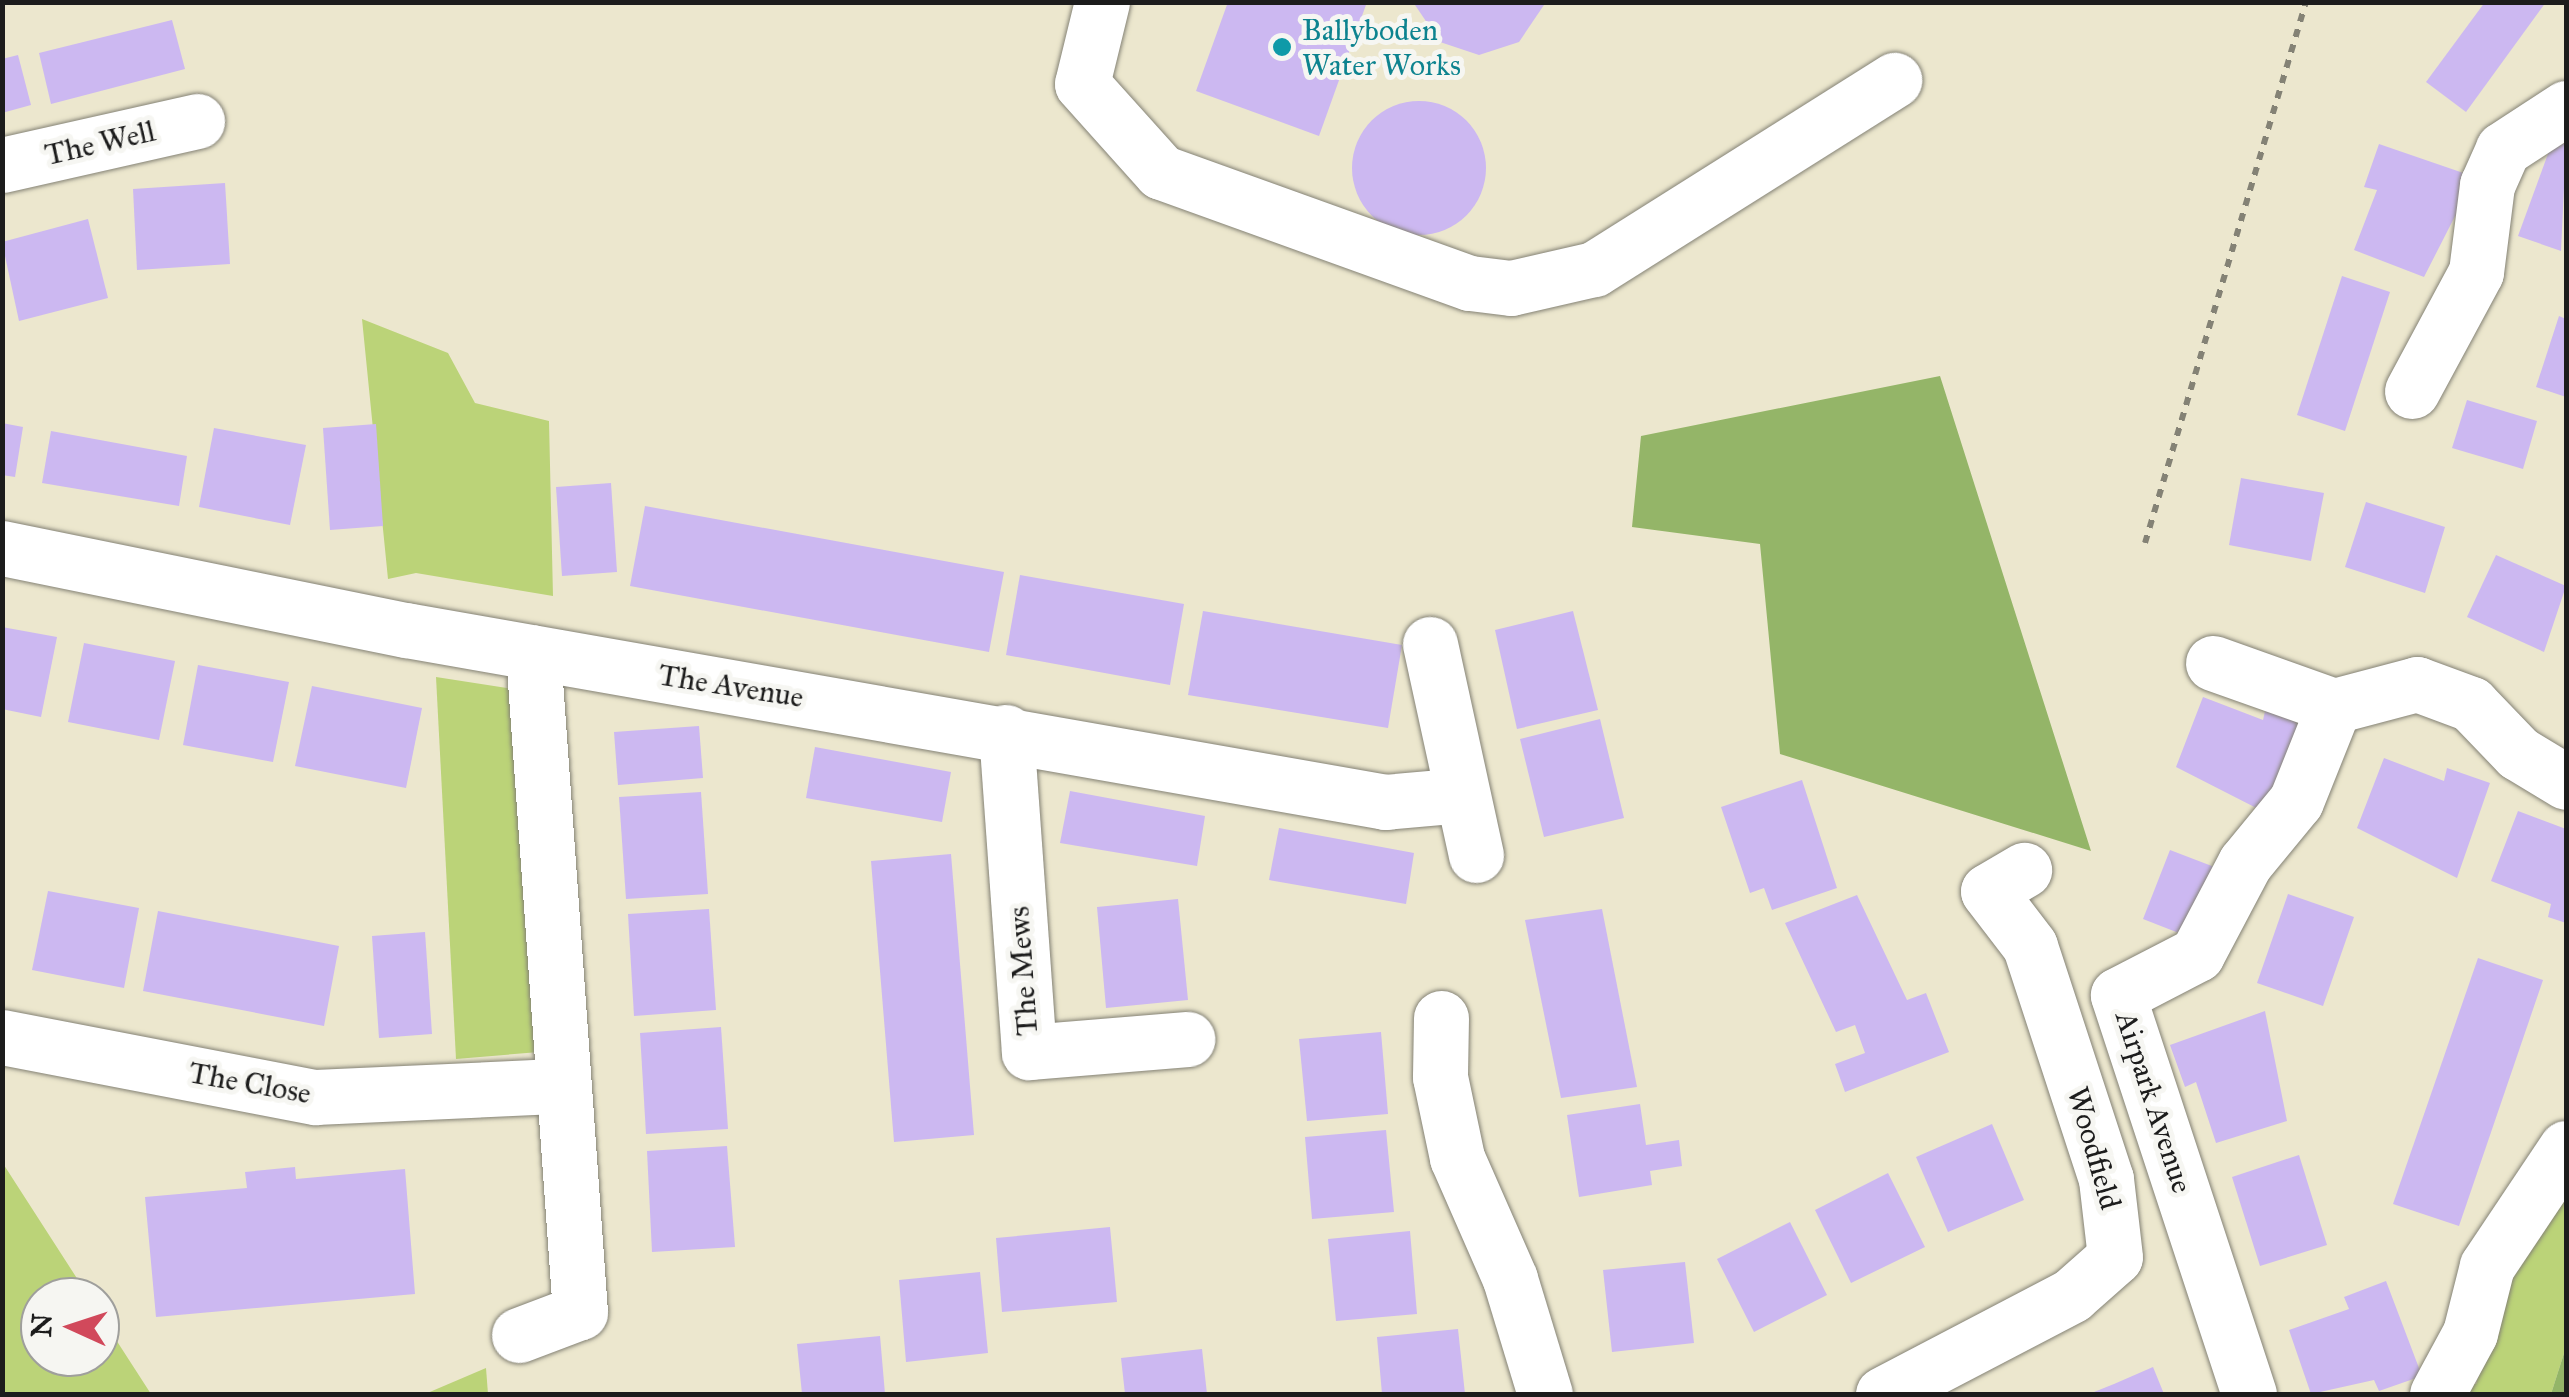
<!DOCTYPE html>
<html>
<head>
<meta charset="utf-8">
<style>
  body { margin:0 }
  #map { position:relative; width:2569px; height:1397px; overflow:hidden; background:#ece7ce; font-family:"IM FELL Great Primer",serif }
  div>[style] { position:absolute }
  .green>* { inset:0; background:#bbd378 }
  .forest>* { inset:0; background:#94b568 }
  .building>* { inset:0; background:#ccb8f1 }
  .round { border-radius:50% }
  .path>* { height:6px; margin-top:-3px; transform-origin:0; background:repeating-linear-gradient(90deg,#848275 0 8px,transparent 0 16px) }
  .roads { filter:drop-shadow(0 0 2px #848275) drop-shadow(0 0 2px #848275) }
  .minor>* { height:55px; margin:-27.5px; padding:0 27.5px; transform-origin:27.5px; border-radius:27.5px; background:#fff }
  .dots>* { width:28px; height:28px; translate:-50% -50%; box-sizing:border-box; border:5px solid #f6f6f2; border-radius:50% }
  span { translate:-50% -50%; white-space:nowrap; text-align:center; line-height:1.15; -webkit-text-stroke:10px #f6f6f2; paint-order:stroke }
  .culture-label { font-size:30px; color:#0d838f }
  .left { translate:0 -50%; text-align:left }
  .street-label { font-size:30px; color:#1c1c1c }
  .frame { position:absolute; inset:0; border:5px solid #1c1c1c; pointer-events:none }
  .north { position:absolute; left:20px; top:1277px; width:100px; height:100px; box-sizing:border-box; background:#f6f6f2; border:2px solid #9f9f9c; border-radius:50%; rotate:273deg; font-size:28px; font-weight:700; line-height:40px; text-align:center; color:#1c1c1c }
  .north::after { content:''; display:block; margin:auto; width:35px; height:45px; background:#d1495b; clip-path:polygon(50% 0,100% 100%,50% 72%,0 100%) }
</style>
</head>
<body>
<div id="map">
  <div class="green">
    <div style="clip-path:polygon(362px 319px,448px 353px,475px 403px,549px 421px,553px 596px,416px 573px,388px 579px)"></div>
    <div style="clip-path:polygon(436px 677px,513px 689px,539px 1052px,456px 1059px)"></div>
    <div style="clip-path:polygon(2px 1162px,89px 1297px,40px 1297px,40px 1357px,100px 1357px,100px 1315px,151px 1394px,3px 1394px)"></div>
    <div style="clip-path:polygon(2566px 1198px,2566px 1347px,2551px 1394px,2451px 1394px,2459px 1380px,2476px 1384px,2490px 1341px,2488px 1291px)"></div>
    <div style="clip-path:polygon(486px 1368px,488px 1394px,425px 1394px)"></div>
  </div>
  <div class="forest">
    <div style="clip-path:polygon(1940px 376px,2091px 851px,1780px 754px,1760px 544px,1632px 527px,1641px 436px)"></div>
    <div style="clip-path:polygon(2566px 1347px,2566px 1394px,2551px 1394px)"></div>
  </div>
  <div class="building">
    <div style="clip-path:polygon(1228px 2px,1367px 2px,1319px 136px,1196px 91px)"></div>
    <div style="clip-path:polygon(1413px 2px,1546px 2px,1519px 42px,1479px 55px,1440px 42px)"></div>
    <div style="clip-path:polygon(2485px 2px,2546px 2px,2466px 112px,2426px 82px)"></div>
    <div style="clip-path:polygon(172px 20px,185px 69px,51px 104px,39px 53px)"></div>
    <div style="clip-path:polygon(18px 55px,31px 105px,2px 113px,2px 59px)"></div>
    <div class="round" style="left:1352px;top:101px;width:134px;height:134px"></div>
    <div style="clip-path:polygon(2553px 140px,2566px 145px,2561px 251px,2518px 236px)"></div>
    <div style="clip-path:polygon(2379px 144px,2475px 177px,2424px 277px,2354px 250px,2377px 190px,2364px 187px)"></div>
    <div style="clip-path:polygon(225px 183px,230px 264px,137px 270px,133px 189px)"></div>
    <div style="clip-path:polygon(88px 219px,108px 298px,19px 321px,2px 242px)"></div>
    <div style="clip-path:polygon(2342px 276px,2390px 292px,2345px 431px,2297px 415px)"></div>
    <div style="clip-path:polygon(2559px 316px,2566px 319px,2566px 397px,2536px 387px)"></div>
    <div style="clip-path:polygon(2467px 400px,2537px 421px,2523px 469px,2452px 448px)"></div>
    <div style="clip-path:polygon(2px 423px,23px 427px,15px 477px,2px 475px)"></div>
    <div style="clip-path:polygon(376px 424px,383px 526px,330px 530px,323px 428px)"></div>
    <div style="clip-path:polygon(214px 428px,306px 445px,290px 525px,199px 507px)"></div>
    <div style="clip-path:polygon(51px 431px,187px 456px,179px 506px,42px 483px)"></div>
    <div style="clip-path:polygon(2241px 478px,2324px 493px,2311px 561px,2229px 545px)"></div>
    <div style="clip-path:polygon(611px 483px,617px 572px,562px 576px,556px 487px)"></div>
    <div style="clip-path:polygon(2366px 502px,2445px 527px,2425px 593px,2345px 567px)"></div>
    <div style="clip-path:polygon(645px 506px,1004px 572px,989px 652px,630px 586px)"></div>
    <div style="clip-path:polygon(2496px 555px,2566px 586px,2544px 652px,2467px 617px)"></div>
    <div style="clip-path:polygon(1020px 575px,1184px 604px,1170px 685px,1006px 655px)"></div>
    <div style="clip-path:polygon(1203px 611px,1402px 645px,1388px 728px,1188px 695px)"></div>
    <div style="clip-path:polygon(1573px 611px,1598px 710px,1517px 729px,1495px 630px)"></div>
    <div style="clip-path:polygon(2px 627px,57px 637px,41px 717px,2px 709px)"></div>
    <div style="clip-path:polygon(84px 643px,175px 661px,159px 740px,68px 722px)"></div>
    <div style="clip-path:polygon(198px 665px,289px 682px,273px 762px,183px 745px)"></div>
    <div style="clip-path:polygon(312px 686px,422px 708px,406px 788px,295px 766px)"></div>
    <div style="clip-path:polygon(2203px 697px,2263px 720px,2266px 707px,2309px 722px,2276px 818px,2176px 767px)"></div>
    <div style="clip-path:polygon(1600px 719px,1624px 818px,1544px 837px,1520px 739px)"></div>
    <div style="clip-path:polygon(699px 726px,703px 778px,618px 785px,614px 732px)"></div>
    <div style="clip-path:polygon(815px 747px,951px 772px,942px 822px,806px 798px)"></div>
    <div style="clip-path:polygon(2384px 758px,2444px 781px,2447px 768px,2490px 783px,2457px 878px,2357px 828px)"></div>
    <div style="clip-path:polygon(1802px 780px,1837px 888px,1772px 910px,1764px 888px,1750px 893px,1721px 807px)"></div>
    <div style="clip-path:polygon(1070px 791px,1205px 816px,1197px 866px,1060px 843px)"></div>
    <div style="clip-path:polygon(701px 792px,708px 894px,626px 899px,619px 797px)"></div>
    <div style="clip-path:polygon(2518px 811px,2566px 829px,2566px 923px,2548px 917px,2551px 904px,2491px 881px)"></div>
    <div style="clip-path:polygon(1279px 828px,1414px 853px,1406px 904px,1269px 880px)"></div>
    <div style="clip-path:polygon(2170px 850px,2217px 868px,2189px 937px,2143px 919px)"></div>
    <div style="clip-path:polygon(951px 854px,974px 1135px,894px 1142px,871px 861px)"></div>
    <div style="clip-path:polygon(48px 891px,139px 908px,124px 988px,32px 970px)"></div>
    <div style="clip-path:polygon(2288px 894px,2354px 917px,2323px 1006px,2257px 983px)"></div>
    <div style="clip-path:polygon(1857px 895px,1907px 1000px,1926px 993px,1949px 1052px,1845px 1092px,1835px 1064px,1865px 1053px,1855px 1025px,1836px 1032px,1785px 923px)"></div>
    <div style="clip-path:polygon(1178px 899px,1188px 1000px,1106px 1008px,1097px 907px)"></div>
    <div style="clip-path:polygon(709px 909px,716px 1010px,634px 1016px,628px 914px)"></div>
    <div style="clip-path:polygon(1602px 909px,1637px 1087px,1561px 1098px,1525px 920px)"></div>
    <div style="clip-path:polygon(158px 911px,339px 946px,324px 1026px,143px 991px)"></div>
    <div style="clip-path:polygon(425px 932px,432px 1034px,379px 1038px,372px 936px)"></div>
    <div style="clip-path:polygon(2478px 958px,2543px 980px,2459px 1226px,2393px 1204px)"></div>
    <div style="clip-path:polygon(2265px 1011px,2287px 1121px,2216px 1143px,2196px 1082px,2185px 1087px,2170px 1045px)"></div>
    <div style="clip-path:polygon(721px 1027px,728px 1129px,646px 1134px,640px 1033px)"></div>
    <div style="clip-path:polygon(1381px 1032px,1388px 1114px,1307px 1121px,1299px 1039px)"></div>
    <div style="clip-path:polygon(1640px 1104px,1646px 1145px,1679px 1140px,1682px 1166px,1650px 1171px,1652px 1185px,1579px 1197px,1567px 1115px)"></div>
    <div style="clip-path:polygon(1992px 1124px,2024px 1200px,1948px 1232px,1916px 1157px)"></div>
    <div style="clip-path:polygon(1386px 1130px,1394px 1212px,1312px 1219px,1305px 1137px)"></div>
    <div style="clip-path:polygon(727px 1146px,735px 1247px,652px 1252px,647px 1151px)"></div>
    <div style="clip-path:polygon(2299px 1155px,2327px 1245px,2260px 1266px,2232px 1177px)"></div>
    <div style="clip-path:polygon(295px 1167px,296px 1179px,405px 1169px,415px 1294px,156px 1317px,145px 1197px,247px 1188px,245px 1172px)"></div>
    <div style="clip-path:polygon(1888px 1173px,1925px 1247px,1851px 1283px,1815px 1210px)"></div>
    <div style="clip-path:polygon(1790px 1222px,1827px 1295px,1754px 1332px,1717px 1259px)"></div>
    <div style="clip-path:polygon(1110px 1227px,1117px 1302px,1002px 1312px,996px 1238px)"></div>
    <div style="clip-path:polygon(1410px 1231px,1417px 1314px,1336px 1321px,1328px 1239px)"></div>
    <div style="clip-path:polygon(1685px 1262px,1694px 1343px,1612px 1352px,1603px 1270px)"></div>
    <div style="clip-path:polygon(980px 1272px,988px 1353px,906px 1362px,899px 1280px)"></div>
    <div style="clip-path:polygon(2386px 1281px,2422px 1376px,2379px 1391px,2374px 1380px,2311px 1394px,2289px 1330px,2349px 1309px,2344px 1297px)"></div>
    <div style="clip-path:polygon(1458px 1329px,1465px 1394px,1382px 1394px,1377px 1337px)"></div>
    <div style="clip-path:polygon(880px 1336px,885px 1394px,802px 1394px,797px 1344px)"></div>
    <div style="clip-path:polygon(1202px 1349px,1207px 1394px,1125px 1394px,1121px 1358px)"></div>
    <div style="clip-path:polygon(2153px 1367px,2164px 1394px,2089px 1394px,2114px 1384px)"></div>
  </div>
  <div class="path">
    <div style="left:2145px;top:543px;width:564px;rotate:-73.43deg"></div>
  </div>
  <div class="roads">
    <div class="minor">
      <div style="left:1102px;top:2px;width:84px;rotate:103.7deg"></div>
      <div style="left:1082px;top:84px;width:118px;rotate:48.1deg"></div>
      <div style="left:1161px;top:172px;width:328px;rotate:19.8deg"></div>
      <div style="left:1470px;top:283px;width:41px;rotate:7deg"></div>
      <div style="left:1511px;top:288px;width:85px;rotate:-12.9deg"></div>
      <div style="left:1594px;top:269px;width:355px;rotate:-32.2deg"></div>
      <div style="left:2px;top:165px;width:200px;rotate:-12.7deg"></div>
      <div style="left:2412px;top:391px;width:135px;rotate:-61.7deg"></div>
      <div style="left:2476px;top:272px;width:88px;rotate:-82.8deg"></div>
      <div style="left:2487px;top:185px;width:39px;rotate:-66deg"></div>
      <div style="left:2503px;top:149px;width:75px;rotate:-33.1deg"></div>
      <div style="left:2px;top:548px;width:412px;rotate:11.5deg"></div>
      <div style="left:406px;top:630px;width:994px;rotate:9.96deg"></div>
      <div style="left:1385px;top:802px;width:77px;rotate:-5.2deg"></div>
      <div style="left:1430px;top:644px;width:216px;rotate:77.7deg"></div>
      <div style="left:2213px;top:663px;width:128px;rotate:19.6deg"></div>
      <div style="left:2334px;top:706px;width:86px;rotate:-14.8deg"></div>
      <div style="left:2417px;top:684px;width:58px;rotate:20.3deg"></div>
      <div style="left:2471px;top:704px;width:68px;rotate:46.2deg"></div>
      <div style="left:2518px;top:753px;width:56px;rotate:31.1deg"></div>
      <div style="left:1006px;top:732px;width:321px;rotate:85.9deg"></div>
      <div style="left:1029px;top:1052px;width:159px;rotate:-4.7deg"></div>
      <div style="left:1441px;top:1018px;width:59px;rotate:91deg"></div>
      <div style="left:1440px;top:1077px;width:83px;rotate:78.1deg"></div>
      <div style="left:1457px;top:1158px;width:132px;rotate:66.3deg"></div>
      <div style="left:1510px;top:1279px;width:120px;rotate:73.1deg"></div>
      <div style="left:2px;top:1037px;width:319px;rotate:10.9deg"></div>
      <div style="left:315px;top:1097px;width:246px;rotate:-2.6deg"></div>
      <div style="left:519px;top:1335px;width:65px;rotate:-20.7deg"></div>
      <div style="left:580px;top:1312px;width:661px;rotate:-94.08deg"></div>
      <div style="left:1883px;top:1394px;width:213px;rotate:-27.6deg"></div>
      <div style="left:2072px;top:1295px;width:57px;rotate:-41.5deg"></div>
      <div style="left:2115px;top:1257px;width:79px;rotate:-96.6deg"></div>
      <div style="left:2106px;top:1179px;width:245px;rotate:-108.1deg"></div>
      <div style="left:2030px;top:946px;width:69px;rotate:-127.4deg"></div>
      <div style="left:1988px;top:891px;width:42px;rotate:-30.3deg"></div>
      <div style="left:2249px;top:1394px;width:420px;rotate:-108.2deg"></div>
      <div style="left:2118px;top:995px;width:89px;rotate:-27.4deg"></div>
      <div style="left:2197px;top:954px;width:103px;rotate:-62.2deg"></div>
      <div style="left:2245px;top:863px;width:80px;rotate:-50.6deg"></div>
      <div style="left:2296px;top:801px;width:102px;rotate:-68.2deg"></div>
      <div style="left:2437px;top:1394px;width:69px;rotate:-61.6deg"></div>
      <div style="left:2470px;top:1333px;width:69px;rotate:-75.8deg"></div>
      <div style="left:2487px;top:1266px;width:142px;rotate:-56.2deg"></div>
    </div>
  </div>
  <div class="dots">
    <div style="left:1282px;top:47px;background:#0f9aa8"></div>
  </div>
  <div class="culture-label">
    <span class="left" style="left:1302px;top:47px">Ballyboden<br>Water Works</span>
  </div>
  <div class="street-label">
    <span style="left:100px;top:143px;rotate:-13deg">The Well</span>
    <span style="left:731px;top:686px;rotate:9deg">The Avenue</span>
    <span style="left:1023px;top:971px;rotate:-94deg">The Mews</span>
    <span style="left:250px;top:1083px;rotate:10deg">The Close</span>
    <span style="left:2154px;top:1102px;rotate:72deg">Airpark Avenue</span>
    <span style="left:2094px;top:1148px;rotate:74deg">Woodfield</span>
  </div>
  <div class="frame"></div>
  <div class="north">N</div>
</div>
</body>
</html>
